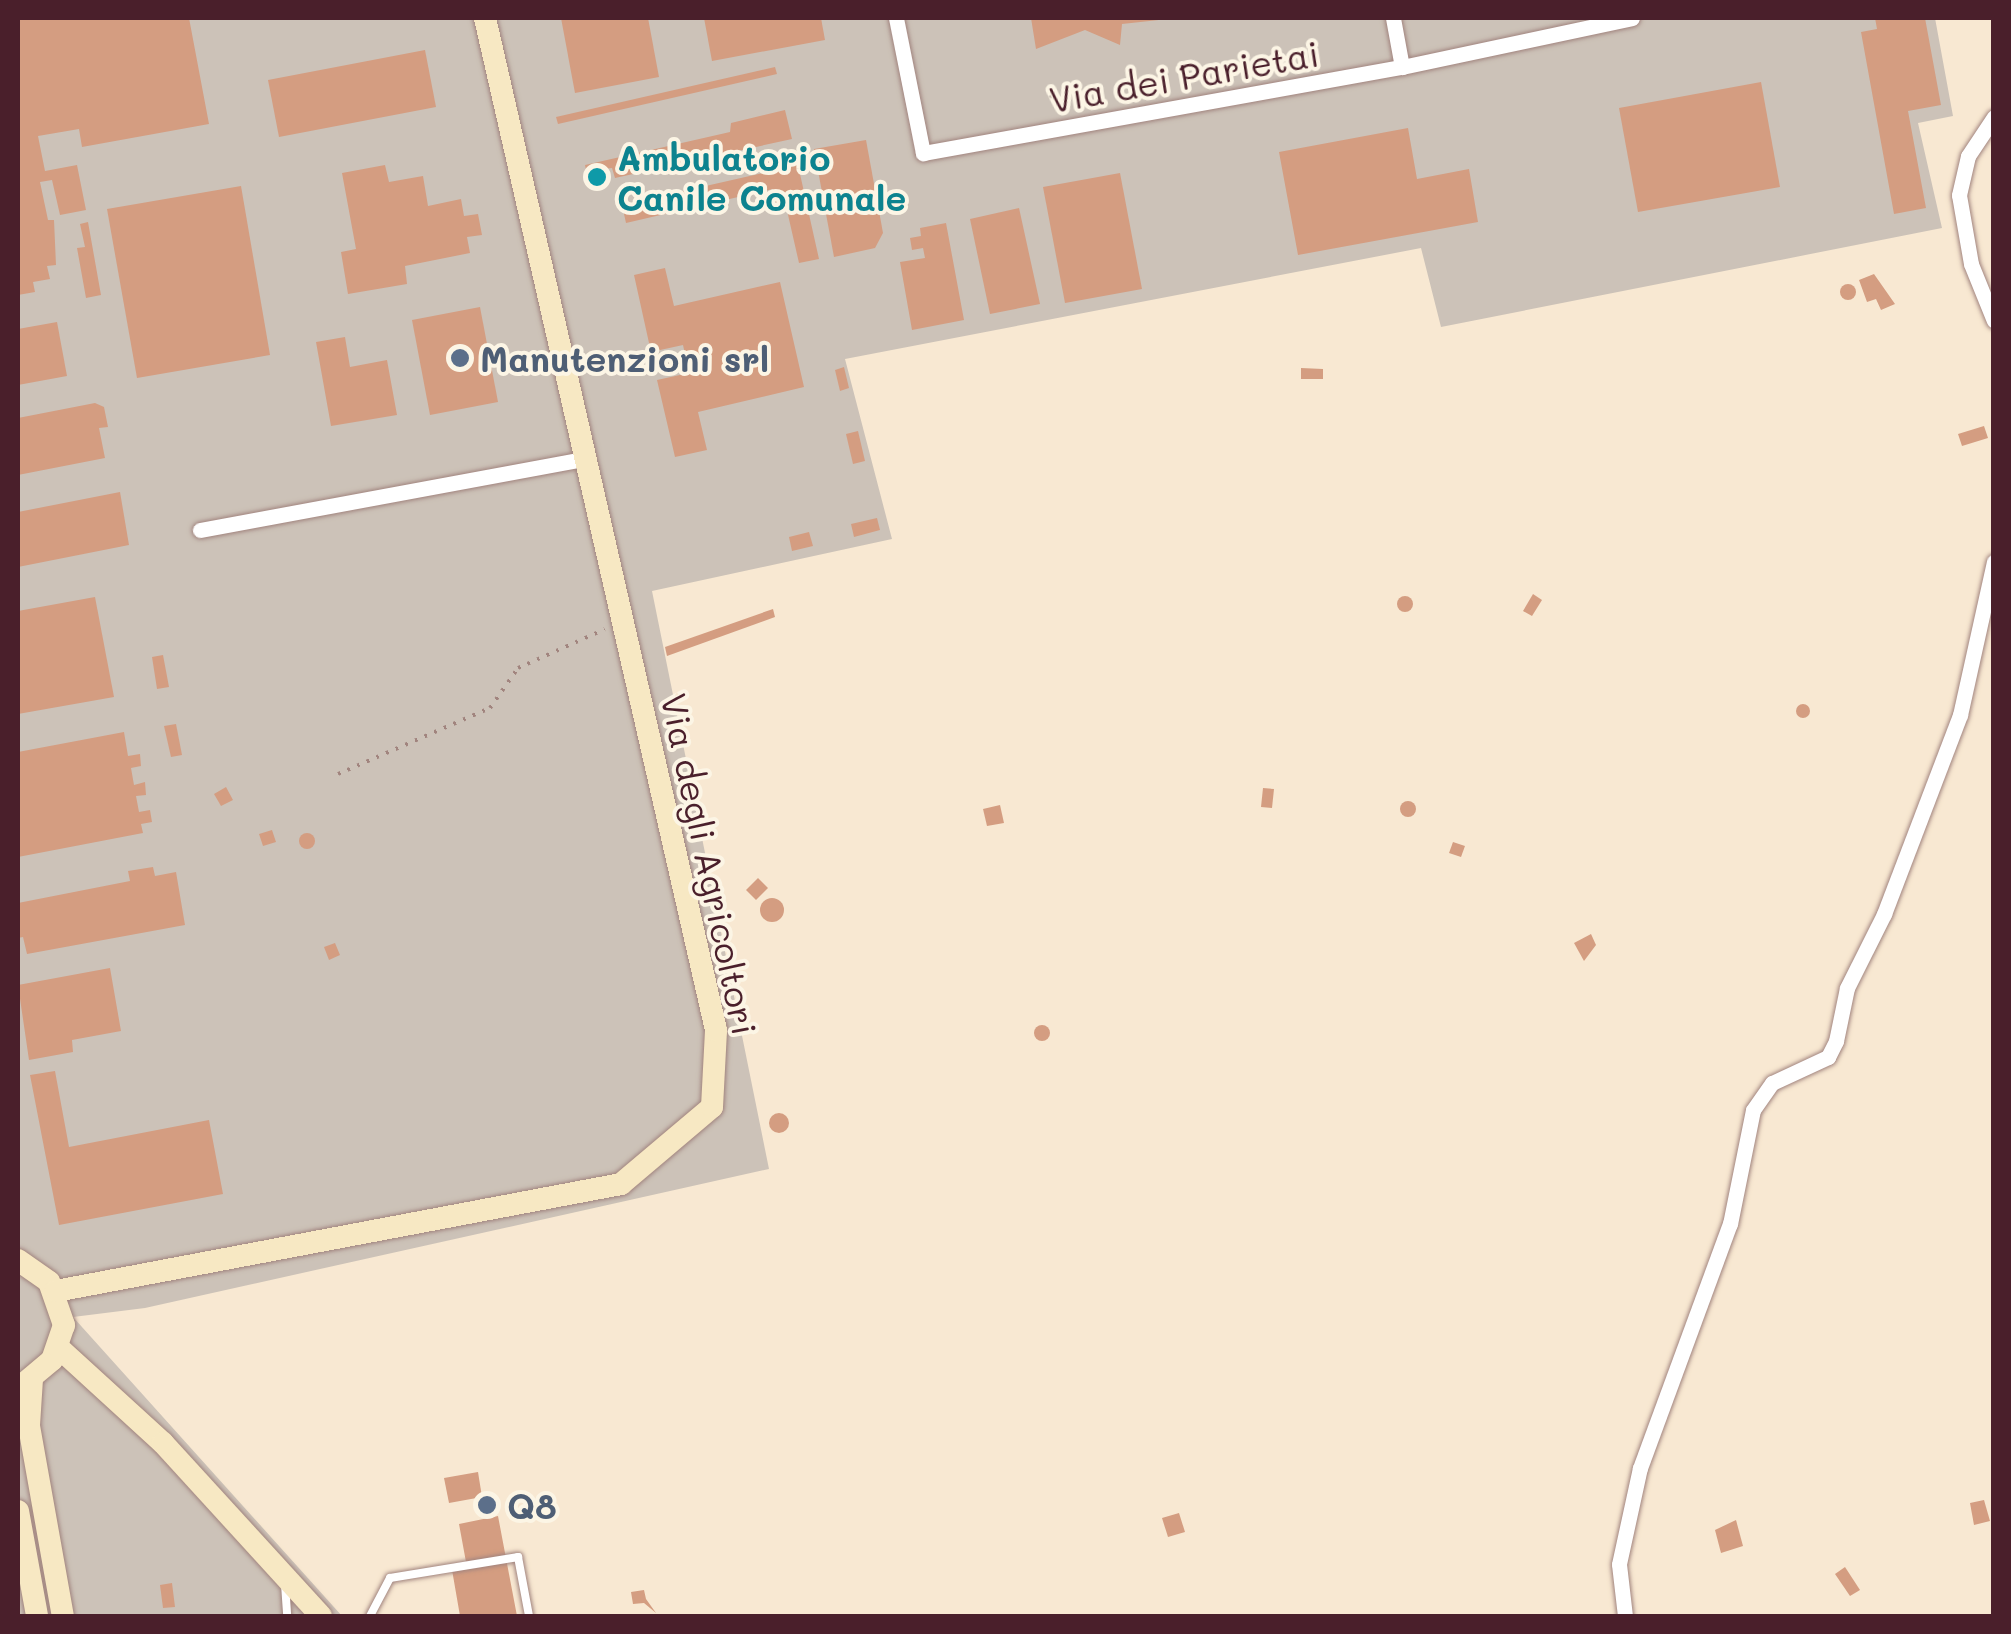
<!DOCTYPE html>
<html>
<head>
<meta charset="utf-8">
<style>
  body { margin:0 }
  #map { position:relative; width:2011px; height:1634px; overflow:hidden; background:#f8e8d2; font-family:Mali,sans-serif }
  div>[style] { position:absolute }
  .industrial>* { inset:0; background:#ccc2b8 }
  .building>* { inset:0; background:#d49d81 }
  .round { border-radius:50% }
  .path>* { height:4px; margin-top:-2px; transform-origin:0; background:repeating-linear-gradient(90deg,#a1847e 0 2.5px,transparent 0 10.5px) }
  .roads { filter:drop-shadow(0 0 2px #a1847e) drop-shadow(0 0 2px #a1847e) }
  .lane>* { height:8px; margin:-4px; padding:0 4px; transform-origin:4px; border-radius:4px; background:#fff }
  .street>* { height:15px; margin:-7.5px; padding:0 7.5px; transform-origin:7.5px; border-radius:7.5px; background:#fff }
  .secondary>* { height:22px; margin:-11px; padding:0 11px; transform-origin:11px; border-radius:11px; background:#f7e8c3 }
  .dots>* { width:28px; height:28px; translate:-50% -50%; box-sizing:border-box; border:5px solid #fcf5e5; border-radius:50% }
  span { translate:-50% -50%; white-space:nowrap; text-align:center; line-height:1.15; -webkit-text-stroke:8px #fcf5e5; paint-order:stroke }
  .street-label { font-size:35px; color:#4a1f2b }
  .culture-label { font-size:35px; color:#0d838f; font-weight:700 }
  .left { translate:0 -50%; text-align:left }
  .service-label { font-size:35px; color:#4e5e75; font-weight:700 }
  .frame { position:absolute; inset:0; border:20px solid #4a1f2b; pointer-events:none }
</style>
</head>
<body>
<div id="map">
  <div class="industrial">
    <div style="clip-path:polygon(18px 18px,1935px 18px,1953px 116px,1918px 123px,1942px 228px,1441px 327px,1421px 248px,845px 359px,892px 539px,652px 591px,769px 1169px,145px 1308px,73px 1317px,342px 1616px,18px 1616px)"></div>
  </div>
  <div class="building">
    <div style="clip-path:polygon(18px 18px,189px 18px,209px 124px,82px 147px,79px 129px,38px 136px,45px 171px,77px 165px,86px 210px,60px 215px,52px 180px,40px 182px,48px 220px,54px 220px,56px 265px,47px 266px,50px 279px,33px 282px,35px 292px,18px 295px)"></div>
    <div style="clip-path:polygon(561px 18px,648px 18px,659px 77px,575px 93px)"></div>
    <div style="clip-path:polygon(704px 18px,821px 18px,825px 40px,712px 61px)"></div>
    <div style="clip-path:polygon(1031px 18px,1168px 18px,1168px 19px,1122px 24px,1120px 45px,1085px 30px,1036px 49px)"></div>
    <div style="clip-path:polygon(1875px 18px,1925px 18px,1941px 105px,1908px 111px,1926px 208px,1894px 214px,1861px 32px,1877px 29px)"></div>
    <div style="clip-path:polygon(425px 50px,436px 107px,279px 137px,268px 80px)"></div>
    <div style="clip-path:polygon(775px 67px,777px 74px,558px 124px,556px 117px)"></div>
    <div style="clip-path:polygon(1761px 82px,1780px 187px,1638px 212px,1619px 108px)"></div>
    <div style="clip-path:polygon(785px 110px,792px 139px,615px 178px,612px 168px,604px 169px,608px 185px,590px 189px,585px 165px,730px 132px,731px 123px)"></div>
    <div style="clip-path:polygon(1408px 128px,1417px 179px,1469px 169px,1478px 222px,1298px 255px,1279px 152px)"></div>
    <div style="clip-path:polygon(866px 140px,883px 233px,875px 248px,834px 257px,814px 149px)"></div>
    <div style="clip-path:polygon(385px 165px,389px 182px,423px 176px,428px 206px,461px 199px,464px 216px,478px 214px,482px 235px,467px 237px,470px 253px,405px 266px,407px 284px,348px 294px,341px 252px,356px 249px,342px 173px)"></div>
    <div style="clip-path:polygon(798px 165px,819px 259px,799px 263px,786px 206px,777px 208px,773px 189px,626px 223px,622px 205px)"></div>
    <div style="clip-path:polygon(1120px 173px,1142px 289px,1065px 303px,1043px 187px)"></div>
    <div style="clip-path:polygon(241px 186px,270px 355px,137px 378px,107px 209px)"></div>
    <div style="clip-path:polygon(1019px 208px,1040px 304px,990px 314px,970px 219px)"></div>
    <div style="clip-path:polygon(88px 222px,101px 295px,86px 298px,77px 248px,85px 247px,80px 224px)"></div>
    <div style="clip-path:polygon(946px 223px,964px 320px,912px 330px,900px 262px,925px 258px,923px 248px,912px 250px,910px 238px,921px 236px,920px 228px)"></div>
    <div style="clip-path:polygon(665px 268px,674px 306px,780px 282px,804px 387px,698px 412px,707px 450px,675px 457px,657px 380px,689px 373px,683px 345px,651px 352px,634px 275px)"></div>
    <div style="clip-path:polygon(1874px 274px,1895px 304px,1881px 310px,1876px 299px,1867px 302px,1859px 280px)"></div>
    <div class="round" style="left:1840px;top:284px;width:16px;height:16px"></div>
    <div style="clip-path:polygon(480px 307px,498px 402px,430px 415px,412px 320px)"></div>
    <div style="clip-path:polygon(57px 322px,67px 376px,18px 385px,18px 329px)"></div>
    <div style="clip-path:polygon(345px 337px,350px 367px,387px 360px,397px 415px,331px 426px,316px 342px)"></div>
    <div style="clip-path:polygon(844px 367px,849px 388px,840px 391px,835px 370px)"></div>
    <div style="clip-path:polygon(1301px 368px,1323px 369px,1323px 379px,1301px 379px)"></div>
    <div style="clip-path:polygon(95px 403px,104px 407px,108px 427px,99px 428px,105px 458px,18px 475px,18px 418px)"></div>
    <div style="clip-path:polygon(1984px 426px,1988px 438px,1962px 446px,1958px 434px)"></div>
    <div style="clip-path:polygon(858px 431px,865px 461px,853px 464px,846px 434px)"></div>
    <div style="clip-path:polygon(120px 492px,129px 545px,18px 567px,18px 512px)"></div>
    <div style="clip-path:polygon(877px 518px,880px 530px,854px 537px,851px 524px)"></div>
    <div style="clip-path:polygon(809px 532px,813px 546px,792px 551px,789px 537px)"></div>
    <div style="clip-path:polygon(1533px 594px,1542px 600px,1532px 616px,1523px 611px)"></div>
    <div class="round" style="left:1397px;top:596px;width:16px;height:16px"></div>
    <div style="clip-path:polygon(95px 597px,114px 697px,18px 714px,18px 611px)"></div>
    <div style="clip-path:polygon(773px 609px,775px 617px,667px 656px,665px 647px)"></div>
    <div style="clip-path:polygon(163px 655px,169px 687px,157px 689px,152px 657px)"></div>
    <div class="round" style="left:1796px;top:704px;width:14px;height:14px"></div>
    <div style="clip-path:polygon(176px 724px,182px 755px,171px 757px,164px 726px)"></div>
    <div style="clip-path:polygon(124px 732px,128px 756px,140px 754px,141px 766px,131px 768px,134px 785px,145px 782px,146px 795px,136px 796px,139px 812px,150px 810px,152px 822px,141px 824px,143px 833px,18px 857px,18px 752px)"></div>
    <div style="clip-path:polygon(226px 787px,233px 800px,221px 806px,214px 794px)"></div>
    <div style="clip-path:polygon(1263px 788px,1274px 789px,1272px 808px,1261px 807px)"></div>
    <div class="round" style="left:1400px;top:801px;width:16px;height:16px"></div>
    <div style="clip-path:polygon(1000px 805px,1004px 823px,987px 826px,983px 809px)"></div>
    <div style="clip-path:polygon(272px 830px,276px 842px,263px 846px,259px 834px)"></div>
    <div class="round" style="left:299px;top:833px;width:16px;height:16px"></div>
    <div style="clip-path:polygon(1453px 842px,1465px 846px,1461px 857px,1449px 853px)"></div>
    <div style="clip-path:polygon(153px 867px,155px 876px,176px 872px,185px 925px,27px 954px,23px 937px,18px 938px,18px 903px,130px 881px,128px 871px)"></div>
    <div style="clip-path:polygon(758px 878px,768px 888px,756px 900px,746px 890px)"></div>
    <div class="round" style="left:760px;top:898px;width:24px;height:24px"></div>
    <div style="clip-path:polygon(1591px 934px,1596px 945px,1584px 961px,1574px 943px)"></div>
    <div style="clip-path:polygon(335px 943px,340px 955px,329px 960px,324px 947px)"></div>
    <div style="clip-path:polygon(110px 968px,121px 1031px,72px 1040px,73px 1052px,29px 1060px,18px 985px)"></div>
    <div class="round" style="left:1034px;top:1025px;width:16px;height:16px"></div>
    <div style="clip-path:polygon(55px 1071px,69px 1147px,209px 1120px,223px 1194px,59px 1225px,30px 1075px)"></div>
    <div class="round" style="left:769px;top:1113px;width:20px;height:20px"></div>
    <div style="clip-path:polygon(478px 1472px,482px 1497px,449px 1503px,444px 1478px)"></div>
    <div style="clip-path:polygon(1984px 1500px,1990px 1521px,1974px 1525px,1970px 1503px)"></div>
    <div style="clip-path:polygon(1179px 1513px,1185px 1532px,1168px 1537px,1162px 1518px)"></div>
    <div style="clip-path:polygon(498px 1516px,517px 1616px,460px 1616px,451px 1564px,466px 1562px,459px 1524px)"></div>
    <div style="clip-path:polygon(1736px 1520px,1743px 1546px,1721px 1553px,1715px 1530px)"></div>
    <div style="clip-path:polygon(1845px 1567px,1860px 1590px,1850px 1596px,1835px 1574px)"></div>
    <div style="clip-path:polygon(172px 1583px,175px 1607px,163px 1608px,160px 1585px)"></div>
    <div style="clip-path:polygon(644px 1590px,646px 1599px,656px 1613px,644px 1603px,633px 1604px,631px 1592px)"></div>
  </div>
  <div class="path">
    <div style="left:338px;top:774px;width:166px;rotate:-23.5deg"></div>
    <div style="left:490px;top:708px;width:49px;rotate:-55deg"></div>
    <div style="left:518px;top:668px;width:95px;rotate:-24.1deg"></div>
  </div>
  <div class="roads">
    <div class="lane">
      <div style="left:285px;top:1584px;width:32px;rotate:86deg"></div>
      <div style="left:370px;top:1616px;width:43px;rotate:-62.2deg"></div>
      <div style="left:390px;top:1578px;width:130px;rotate:-9.3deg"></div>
      <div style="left:518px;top:1557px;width:60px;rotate:79.4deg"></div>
    </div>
    <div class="street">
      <div style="left:896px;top:18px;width:138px;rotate:78.7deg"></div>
      <div style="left:923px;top:153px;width:487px;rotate:-10.2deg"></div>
      <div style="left:1402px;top:67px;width:235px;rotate:-12deg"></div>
      <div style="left:1393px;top:18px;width:50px;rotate:79.6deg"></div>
      <div style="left:1994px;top:117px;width:47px;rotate:123.7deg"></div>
      <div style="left:1968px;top:156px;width:40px;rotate:103deg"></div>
      <div style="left:1959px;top:195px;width:70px;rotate:80.1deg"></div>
      <div style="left:1971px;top:264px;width:61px;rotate:68deg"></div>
      <div style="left:200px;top:530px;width:394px;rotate:-10.5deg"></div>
      <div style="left:1625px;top:1616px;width:52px;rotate:-96.6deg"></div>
      <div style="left:1619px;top:1564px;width:98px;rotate:-77.7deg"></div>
      <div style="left:1640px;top:1468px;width:260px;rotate:-69.8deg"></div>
      <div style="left:1730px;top:1224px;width:116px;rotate:-78.6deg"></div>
      <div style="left:1753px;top:1110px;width:33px;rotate:-55deg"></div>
      <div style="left:1772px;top:1083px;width:62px;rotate:-24.9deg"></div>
      <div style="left:1828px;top:1057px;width:18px;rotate:-63deg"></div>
      <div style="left:1836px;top:1041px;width:54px;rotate:-78.3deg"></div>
      <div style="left:1847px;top:988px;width:83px;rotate:-63.4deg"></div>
      <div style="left:1884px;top:914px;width:213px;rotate:-69.1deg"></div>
      <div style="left:1960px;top:715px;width:157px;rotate:-77.5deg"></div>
    </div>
    <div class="secondary">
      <div style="left:18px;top:1260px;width:38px;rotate:35deg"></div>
      <div style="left:49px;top:1282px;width:46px;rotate:70.8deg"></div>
      <div style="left:64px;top:1325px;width:37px;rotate:109deg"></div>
      <div style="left:52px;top:1360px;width:38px;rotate:140deg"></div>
      <div style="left:56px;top:1291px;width:575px;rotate:-10.72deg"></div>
      <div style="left:621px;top:1184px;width:119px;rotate:-40.2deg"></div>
      <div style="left:712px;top:1107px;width:77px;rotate:-87deg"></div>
      <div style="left:716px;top:1030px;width:1038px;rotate:-102.86deg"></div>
      <div style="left:59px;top:1348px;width:141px;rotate:42.4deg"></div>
      <div style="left:163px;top:1443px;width:234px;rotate:47.6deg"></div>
      <div style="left:32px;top:1379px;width:47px;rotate:93.7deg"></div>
      <div style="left:29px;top:1426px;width:193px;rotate:79.9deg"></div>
      <div style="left:18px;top:1511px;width:107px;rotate:79.7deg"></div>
    </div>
  </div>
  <div class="dots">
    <div style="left:597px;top:177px;background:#0f9aa8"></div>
    <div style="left:460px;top:358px;background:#5c6f8a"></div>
    <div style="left:487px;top:1505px;background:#5c6f8a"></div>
  </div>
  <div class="street-label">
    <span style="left:1184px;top:76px;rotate:-10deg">Via dei Parietai</span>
    <span style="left:710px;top:864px;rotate:78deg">Via degli Agricoltori</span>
  </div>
  <div class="culture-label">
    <span class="left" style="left:617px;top:177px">Ambulatorio<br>Canile Comunale</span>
  </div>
  <div class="service-label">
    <span class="left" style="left:480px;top:358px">Manutenzioni srl</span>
    <span class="left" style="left:507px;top:1505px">Q8</span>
  </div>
  <div class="frame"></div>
</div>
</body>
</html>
